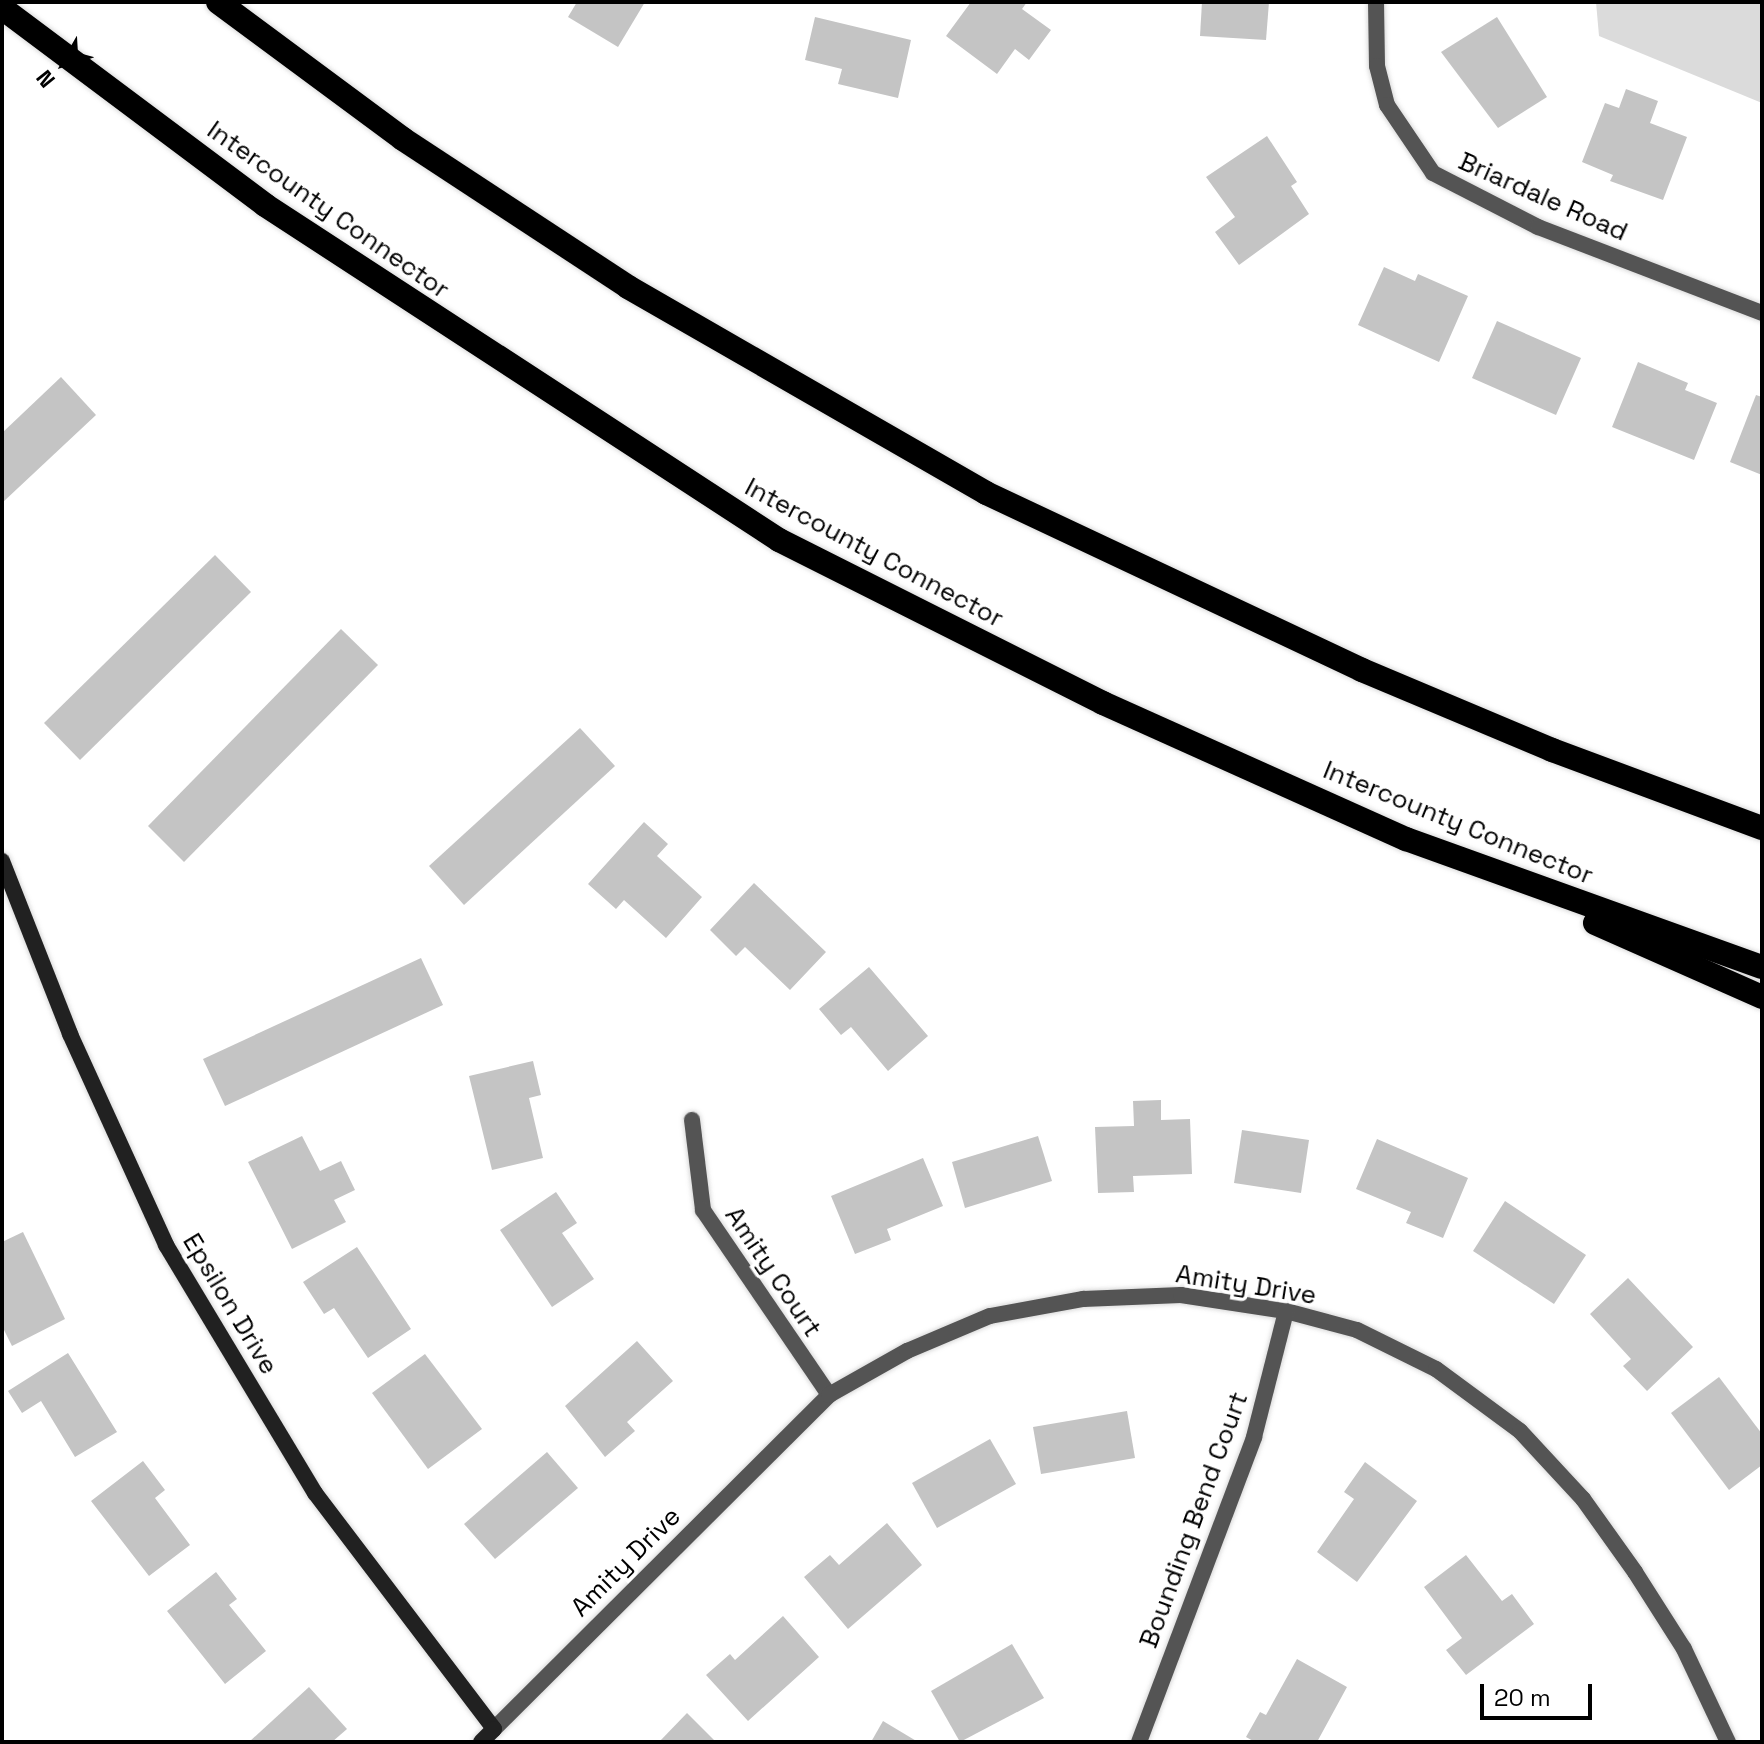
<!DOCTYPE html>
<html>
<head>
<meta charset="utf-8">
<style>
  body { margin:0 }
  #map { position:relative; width:1764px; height:1744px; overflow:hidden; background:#fff; font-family:"Space Grotesk",sans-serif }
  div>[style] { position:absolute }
  .green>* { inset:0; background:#dbdbdb }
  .building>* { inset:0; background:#c4c4c4 }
  .roads { filter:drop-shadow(0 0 2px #dbdbdb) drop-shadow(0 0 2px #dbdbdb) }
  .street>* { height:16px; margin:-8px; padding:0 8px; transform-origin:8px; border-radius:8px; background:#545454 }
  .secondary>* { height:16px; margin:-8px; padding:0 8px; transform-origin:8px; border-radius:8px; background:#212121 }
  .highway>* { height:24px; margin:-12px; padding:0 12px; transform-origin:12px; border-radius:12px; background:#000 }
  span { translate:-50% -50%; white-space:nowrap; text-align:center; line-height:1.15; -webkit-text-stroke:7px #fff; paint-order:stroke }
  .street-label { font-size:26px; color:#000 }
  .frame { position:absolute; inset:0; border:4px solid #000; pointer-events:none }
  .north { position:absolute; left:24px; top:24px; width:80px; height:80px; -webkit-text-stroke:6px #fff; paint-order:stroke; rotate:231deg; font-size:22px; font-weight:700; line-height:32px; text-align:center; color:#000 }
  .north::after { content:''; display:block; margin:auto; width:28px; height:36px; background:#000; clip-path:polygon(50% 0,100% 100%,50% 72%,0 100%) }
  .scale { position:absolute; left:1480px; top:1684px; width:112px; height:36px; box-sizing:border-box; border:4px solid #000; border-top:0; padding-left:10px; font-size:24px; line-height:28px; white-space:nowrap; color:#000; -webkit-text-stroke:6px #fff; paint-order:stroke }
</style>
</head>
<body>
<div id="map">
  <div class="green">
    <div style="clip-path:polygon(1596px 2px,1762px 2px,1762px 103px,1599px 36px)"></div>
  </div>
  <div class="building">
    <div style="clip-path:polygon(577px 2px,645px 2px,618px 47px,568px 17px)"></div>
    <div style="clip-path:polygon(971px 2px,1027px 2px,1022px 9px,1051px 30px,1029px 60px,1015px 49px,997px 74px,946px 36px)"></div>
    <div style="clip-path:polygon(1202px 2px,1269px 2px,1266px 40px,1200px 36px)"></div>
    <div style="clip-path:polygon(815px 17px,911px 40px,898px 98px,838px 84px,842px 69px,805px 60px)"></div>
    <div style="clip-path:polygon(1497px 17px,1547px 97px,1498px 128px,1441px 52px)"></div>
    <div style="clip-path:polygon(1626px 89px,1658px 101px,1650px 123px,1687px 137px,1663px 200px,1610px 181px,1613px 175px,1582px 162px,1605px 103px,1619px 108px)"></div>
    <div style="clip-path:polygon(1267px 136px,1297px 182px,1291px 186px,1309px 214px,1239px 265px,1215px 232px,1235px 217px,1206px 177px)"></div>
    <div style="clip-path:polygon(1384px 267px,1415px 281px,1418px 274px,1468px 296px,1439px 362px,1358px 325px)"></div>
    <div style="clip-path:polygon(1497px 321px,1581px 358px,1556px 415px,1472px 378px)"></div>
    <div style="clip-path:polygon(1638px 362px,1688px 383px,1685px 390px,1717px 403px,1694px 460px,1612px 427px)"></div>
    <div style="clip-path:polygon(61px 377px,96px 415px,2px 503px,2px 433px)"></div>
    <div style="clip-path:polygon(1756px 395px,1762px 397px,1762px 475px,1730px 462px)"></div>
    <div style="clip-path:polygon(215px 555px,251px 592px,80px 760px,44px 723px)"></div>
    <div style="clip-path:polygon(341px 629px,378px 665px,184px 862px,148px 826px)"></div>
    <div style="clip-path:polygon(580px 728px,615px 766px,464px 905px,429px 866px)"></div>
    <div style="clip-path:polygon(644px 822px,668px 844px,657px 856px,702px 897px,666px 938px,624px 900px,616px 909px,588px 884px)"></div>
    <div style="clip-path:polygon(754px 883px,826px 952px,790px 990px,745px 947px,736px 956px,710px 930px)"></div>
    <div style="clip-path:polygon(421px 958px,443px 1005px,225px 1106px,203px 1059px)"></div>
    <div style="clip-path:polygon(869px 967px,928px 1036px,888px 1071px,851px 1027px,841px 1035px,819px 1009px)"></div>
    <div style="clip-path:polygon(533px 1061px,541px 1095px,529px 1098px,543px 1158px,492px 1170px,469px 1076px)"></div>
    <div style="clip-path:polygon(1161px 1100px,1161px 1120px,1190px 1119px,1192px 1174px,1133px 1176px,1134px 1192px,1098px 1193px,1095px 1127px,1134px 1126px,1133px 1101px)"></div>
    <div style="clip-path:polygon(1242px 1130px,1309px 1140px,1301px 1193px,1234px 1183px)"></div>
    <div style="clip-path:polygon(302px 1136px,320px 1171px,341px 1161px,355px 1190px,334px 1200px,346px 1222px,292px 1249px,248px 1162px)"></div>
    <div style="clip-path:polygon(1038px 1136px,1052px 1181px,965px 1208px,952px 1162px)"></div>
    <div style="clip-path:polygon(1377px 1139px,1468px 1178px,1443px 1238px,1406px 1223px,1411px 1212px,1356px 1189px)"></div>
    <div style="clip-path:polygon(923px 1158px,943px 1206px,887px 1229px,891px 1240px,855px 1254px,831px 1196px)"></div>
    <div style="clip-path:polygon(556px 1192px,577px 1223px,562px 1233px,594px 1279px,552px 1307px,500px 1230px)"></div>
    <div style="clip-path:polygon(1505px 1201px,1586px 1255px,1554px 1304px,1473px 1251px)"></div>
    <div style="clip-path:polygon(23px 1232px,65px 1319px,12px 1346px,2px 1326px,2px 1242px)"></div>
    <div style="clip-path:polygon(357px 1247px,411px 1329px,368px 1358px,334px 1308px,324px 1314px,303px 1282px)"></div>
    <div style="clip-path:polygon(1628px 1278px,1693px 1347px,1647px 1391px,1623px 1366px,1631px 1359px,1590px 1314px)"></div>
    <div style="clip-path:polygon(637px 1341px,673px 1381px,627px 1422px,635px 1431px,605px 1457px,565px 1406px)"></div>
    <div style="clip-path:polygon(68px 1353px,117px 1432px,75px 1457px,41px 1401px,22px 1413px,8px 1391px)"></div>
    <div style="clip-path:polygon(425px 1354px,482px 1429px,428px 1469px,372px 1393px)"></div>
    <div style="clip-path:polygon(1719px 1377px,1762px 1434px,1762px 1465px,1729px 1490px,1671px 1413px)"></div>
    <div style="clip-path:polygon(1127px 1411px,1135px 1458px,1041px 1474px,1033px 1427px)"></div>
    <div style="clip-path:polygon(990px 1439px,1016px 1484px,937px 1528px,912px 1483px)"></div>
    <div style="clip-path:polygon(547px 1452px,578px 1488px,495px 1559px,464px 1524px)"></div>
    <div style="clip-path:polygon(143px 1461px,165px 1490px,155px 1498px,190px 1545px,149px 1576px,91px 1501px)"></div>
    <div style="clip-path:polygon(1365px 1462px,1417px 1501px,1357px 1582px,1317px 1552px,1354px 1499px,1344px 1492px)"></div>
    <div style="clip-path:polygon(887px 1523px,922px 1565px,848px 1629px,804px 1577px,830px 1555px,839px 1565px)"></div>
    <div style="clip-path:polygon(1466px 1555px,1502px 1601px,1512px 1594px,1534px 1624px,1466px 1675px,1446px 1650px,1462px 1638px,1424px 1587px)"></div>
    <div style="clip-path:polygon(216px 1572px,237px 1599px,229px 1605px,266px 1651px,225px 1684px,167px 1611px)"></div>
    <div style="clip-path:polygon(783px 1616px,819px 1657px,748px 1721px,706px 1675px,730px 1654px,735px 1660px)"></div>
    <div style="clip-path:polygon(1012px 1644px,1044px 1698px,960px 1742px,931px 1691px)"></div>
    <div style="clip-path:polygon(1297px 1659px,1347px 1687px,1317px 1742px,1255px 1742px,1246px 1737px,1260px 1712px,1266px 1715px)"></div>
    <div style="clip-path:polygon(309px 1687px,347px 1729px,332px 1742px,249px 1742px)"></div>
    <div style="clip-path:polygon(687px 1713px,716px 1742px,659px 1742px)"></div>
    <div style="clip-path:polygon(883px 1721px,918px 1742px,871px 1742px)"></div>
  </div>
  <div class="roads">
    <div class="street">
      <div style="left:1376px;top:2px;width:64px;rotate:89.1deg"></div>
      <div style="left:1377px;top:66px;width:40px;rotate:75.6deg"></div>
      <div style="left:1387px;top:105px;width:82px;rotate:55.9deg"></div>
      <div style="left:1433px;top:173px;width:118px;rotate:27.2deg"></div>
      <div style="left:1538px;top:227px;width:240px;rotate:21deg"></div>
      <div style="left:692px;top:1120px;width:91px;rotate:83deg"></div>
      <div style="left:703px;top:1210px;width:224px;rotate:55.7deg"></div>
      <div style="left:494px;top:1729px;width:473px;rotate:-44.9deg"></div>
      <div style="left:829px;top:1395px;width:90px;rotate:-29.4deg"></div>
      <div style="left:907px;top:1351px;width:90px;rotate:-22.9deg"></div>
      <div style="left:990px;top:1316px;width:95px;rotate:-10.4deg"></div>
      <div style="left:1083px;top:1299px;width:98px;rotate:-2.3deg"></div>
      <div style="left:1181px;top:1295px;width:106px;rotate:8.7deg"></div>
      <div style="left:1286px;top:1311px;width:73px;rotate:15deg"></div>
      <div style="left:1357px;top:1330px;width:88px;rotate:26.3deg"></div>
      <div style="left:1436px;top:1369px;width:104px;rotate:36.4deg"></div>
      <div style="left:1520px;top:1431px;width:93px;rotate:47.2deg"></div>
      <div style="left:1583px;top:1499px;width:90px;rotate:54.5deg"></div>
      <div style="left:1635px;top:1572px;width:91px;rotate:57.5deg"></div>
      <div style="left:1684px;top:1649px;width:103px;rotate:64.7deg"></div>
      <div style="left:1139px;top:1742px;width:326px;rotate:-69.3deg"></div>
      <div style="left:1254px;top:1437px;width:130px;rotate:-75.7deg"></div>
    </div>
    <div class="secondary">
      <div style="left:2px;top:861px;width:186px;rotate:68.5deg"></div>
      <div style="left:70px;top:1034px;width:232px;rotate:65.5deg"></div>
      <div style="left:166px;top:1245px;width:289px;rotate:59deg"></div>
      <div style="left:315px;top:1493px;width:296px;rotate:52.8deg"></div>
      <div style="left:494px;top:1729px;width:18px;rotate:135deg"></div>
    </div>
    <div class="highway">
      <div style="left:218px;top:2px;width:230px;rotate:36.5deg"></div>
      <div style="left:403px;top:139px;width:269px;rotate:33.3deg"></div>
      <div style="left:628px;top:287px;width:413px;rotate:29.9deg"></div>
      <div style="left:986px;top:493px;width:416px;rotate:25.2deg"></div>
      <div style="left:1362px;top:670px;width:206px;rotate:22.8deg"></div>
      <div style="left:1552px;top:750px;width:224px;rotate:20.4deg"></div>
      <div style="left:2px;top:8px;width:329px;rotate:36.8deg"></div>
      <div style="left:265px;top:205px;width:614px;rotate:33.09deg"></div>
      <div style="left:779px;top:540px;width:363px;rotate:26.7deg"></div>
      <div style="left:1103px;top:703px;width:332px;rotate:24.2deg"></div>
      <div style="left:1406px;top:839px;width:378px;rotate:19.8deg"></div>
      <div style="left:1595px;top:923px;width:183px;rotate:23.9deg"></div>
    </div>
  </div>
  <div class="street-label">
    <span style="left:1543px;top:197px;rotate:24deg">Briardale Road</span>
    <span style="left:328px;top:210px;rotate:35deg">Intercounty Connector</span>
    <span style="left:874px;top:553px;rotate:28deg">Intercounty Connector</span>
    <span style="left:1458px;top:823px;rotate:22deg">Intercounty Connector</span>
    <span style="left:773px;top:1272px;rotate:56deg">Amity Court</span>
    <span style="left:1246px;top:1285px;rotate:9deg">Amity Drive</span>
    <span style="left:230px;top:1304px;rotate:59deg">Epsilon Drive</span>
    <span style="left:1194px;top:1520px;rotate:-70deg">Bounding Bend Court</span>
    <span style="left:626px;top:1562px;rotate:-45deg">Amity Drive</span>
  </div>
  <div class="frame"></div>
  <div class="north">N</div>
  <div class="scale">20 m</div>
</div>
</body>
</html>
